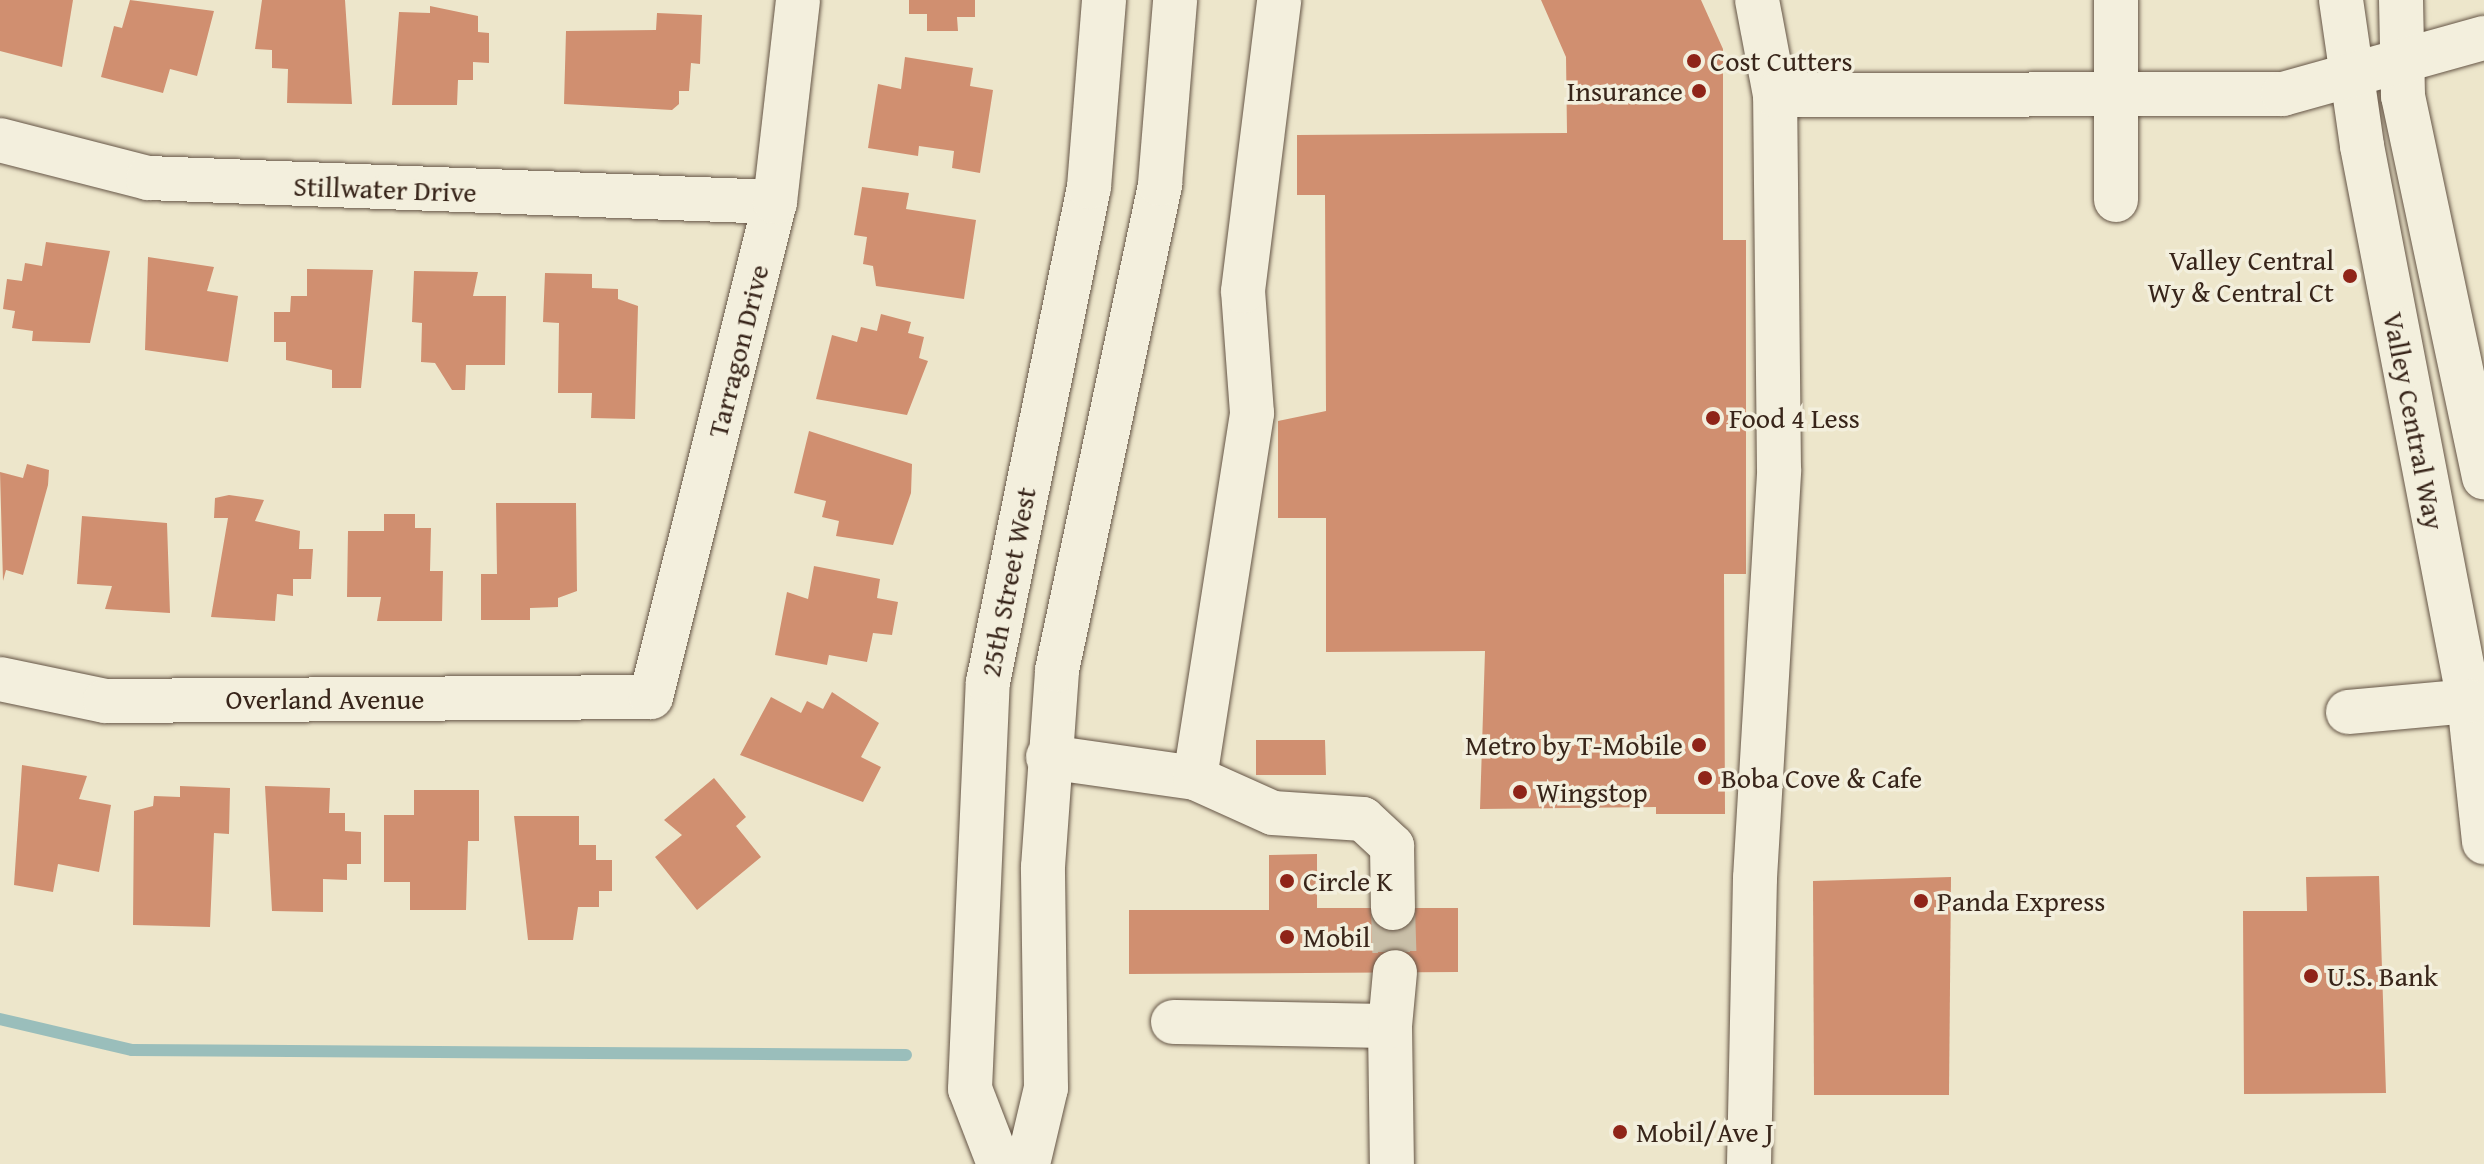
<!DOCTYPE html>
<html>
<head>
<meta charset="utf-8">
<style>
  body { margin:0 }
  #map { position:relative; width:2484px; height:1164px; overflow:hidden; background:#ede6cb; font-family:"Gentium Book Plus",serif }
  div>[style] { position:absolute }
  .stream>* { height:12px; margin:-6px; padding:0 6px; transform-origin:6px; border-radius:6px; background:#9abebb }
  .building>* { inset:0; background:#d08f70 }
  .minor-tunnel>* { height:44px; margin-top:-22px; transform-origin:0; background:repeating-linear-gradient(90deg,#c9bfa8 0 44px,transparent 0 66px) }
  .roads { filter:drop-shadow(0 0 2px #655546) drop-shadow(0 0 2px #655546) }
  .minor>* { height:44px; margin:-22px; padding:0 22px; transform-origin:22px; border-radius:22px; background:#f3efdd }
  .dots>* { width:22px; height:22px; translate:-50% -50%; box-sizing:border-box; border:4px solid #f3efdd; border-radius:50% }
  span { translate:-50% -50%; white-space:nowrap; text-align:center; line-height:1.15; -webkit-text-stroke:7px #f3efdd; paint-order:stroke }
  .poi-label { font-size:28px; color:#38251a }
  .left { translate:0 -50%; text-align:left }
  .right { translate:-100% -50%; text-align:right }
  .street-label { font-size:28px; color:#38251a }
</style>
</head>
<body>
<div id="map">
  <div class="stream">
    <div style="left:0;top:1019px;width:136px;rotate:13.2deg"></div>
    <div style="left:132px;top:1050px;width:774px;rotate:0.37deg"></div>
  </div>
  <div class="building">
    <div style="clip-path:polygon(0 0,73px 0,62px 67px,0 51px)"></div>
    <div style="clip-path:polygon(130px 0,214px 11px,197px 76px,170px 69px,163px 93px,101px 77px,114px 26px,122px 28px)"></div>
    <div style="clip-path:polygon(262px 0,345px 0,352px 104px,287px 103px,288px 69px,272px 68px,272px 50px,255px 49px)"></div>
    <div style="clip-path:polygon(909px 0,975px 0,975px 17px,957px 17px,958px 31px,927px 31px,927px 14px,909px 14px)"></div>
    <div style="clip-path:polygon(1541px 0,1701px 0,1723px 49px,1723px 240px,1746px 240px,1746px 574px,1724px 574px,1725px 814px,1656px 814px,1656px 807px,1480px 809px,1485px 651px,1326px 652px,1326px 518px,1278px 518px,1278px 421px,1326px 411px,1325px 195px,1297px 195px,1297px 135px,1567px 133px,1566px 57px)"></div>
    <div style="clip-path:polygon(430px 6px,478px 16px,478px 32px,489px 33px,489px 63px,473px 62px,473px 80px,458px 80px,457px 105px,392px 105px,399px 12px,430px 13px)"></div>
    <div style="clip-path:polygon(657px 13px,702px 15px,700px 64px,691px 63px,689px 91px,679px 91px,679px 104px,672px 110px,564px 104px,566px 31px,656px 30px)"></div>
    <div style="clip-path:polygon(905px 57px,973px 68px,970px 86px,993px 90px,980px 173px,952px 168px,954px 151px,919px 146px,918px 156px,868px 148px,878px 84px,901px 89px)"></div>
    <div style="clip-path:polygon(862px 187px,909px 193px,906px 209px,976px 220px,964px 299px,876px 286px,873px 266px,863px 264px,867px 237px,854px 235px)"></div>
    <div style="clip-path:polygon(46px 242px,110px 251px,90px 343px,32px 341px,33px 331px,12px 328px,15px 311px,3px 309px,7px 279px,22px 281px,25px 263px,42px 266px)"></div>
    <div style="clip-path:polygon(148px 257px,214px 267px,207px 291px,238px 296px,228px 362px,145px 350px)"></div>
    <div style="clip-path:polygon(307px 269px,373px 270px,361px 388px,332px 388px,332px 370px,286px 360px,286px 342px,274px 342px,274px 312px,290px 312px,291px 296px,307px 296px)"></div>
    <div style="clip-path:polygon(414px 271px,478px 272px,473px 296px,506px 296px,505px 365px,466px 365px,465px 390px,452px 390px,435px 363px,421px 362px,422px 323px,412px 322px)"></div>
    <div style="clip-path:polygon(545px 273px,592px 274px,592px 288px,618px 289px,618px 299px,638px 306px,635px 419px,591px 418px,592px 393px,558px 393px,559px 323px,543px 322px)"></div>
    <div style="clip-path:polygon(881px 314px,911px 322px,908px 333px,924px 337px,919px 358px,928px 361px,907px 415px,816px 399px,832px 335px,857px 342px,861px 327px,877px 331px)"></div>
    <div style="clip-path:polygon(809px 431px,912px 464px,911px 493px,893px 545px,836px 536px,839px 521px,822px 517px,826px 501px,794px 493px)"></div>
    <div style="clip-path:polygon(27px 464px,49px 470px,48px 485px,23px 575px,6px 570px,3px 581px,0 472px,23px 478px)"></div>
    <div style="clip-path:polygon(229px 495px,264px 500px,255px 521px,300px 531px,299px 549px,313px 549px,311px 579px,293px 579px,293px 596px,277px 594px,275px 621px,211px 617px,228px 518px,214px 518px,215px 498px)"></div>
    <div style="clip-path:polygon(496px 503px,576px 503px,577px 591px,558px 598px,558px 607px,530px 608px,530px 620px,481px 620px,481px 574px,497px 574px)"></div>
    <div style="clip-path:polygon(384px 514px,415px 514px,415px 528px,431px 528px,430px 571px,443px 571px,442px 621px,377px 621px,381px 597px,347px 597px,348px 531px,384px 531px)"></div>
    <div style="clip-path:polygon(82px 516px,167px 523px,170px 613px,105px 609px,112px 586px,77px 584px)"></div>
    <div style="clip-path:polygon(814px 566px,880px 579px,877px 598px,898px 602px,892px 635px,873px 633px,867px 662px,829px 655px,827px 665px,775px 655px,787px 592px,808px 599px)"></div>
    <div style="clip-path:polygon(832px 692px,879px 723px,861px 757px,881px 767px,863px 802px,740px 755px,771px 697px,801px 713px,807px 701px,823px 709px)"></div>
    <div style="clip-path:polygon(1256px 740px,1325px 740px,1326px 775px,1256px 775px)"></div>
    <div style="clip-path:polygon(22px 765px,87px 776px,79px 799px,111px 805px,99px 872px,58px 864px,53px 892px,14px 885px)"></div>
    <div style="clip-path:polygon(714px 778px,746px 817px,736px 826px,761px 857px,697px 910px,655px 857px,682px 835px,664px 820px)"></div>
    <div style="clip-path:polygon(180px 786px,230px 788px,229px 834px,214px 833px,210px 927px,133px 925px,134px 811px,153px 806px,154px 796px,180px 797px)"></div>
    <div style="clip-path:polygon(265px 786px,330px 788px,329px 813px,345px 813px,345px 831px,361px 832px,361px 864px,347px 864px,347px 880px,323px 879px,323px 912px,272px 911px)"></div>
    <div style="clip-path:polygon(414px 790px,479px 790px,479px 841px,468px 841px,466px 910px,410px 910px,410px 882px,384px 882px,384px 815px,414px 815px)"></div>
    <div style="clip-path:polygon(514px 816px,579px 816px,579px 845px,596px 845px,596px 860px,612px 860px,612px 891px,599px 891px,599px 907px,578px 907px,573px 940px,528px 940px)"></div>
    <div style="clip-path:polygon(1317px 854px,1317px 908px,1458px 908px,1458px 972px,1129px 974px,1129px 910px,1269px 910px,1269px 855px)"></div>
    <div style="clip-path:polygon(2379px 876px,2386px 1093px,2244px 1094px,2243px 911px,2307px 911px,2306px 877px)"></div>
    <div style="clip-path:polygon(1951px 877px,1949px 1095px,1814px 1095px,1813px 881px)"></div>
  </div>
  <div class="minor-tunnel">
    <div style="left:1393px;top:908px;width:64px;rotate:88.2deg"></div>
  </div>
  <div class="roads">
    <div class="minor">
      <div style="left:1757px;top:0;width:97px;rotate:79.3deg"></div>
      <div style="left:2116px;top:0;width:200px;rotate:90deg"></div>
      <div style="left:2341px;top:0;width:148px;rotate:81.8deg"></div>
      <div style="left:2362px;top:146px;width:565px;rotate:79.09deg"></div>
      <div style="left:2469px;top:701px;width:142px;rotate:83.9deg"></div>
      <div style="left:2401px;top:0;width:96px;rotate:88.8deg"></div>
      <div style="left:2403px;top:96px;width:390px;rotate:78deg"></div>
      <div style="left:0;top:140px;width:153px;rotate:14.4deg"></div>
      <div style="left:148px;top:178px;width:627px;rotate:2.19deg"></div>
      <div style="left:0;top:679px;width:107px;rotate:11.8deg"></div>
      <div style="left:105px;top:701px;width:546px;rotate:-0.42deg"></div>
      <div style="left:651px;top:697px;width:510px;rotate:-75.94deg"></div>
      <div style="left:775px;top:202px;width:203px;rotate:-83.5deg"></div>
      <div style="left:2348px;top:712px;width:121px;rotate:-5.2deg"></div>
      <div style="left:1048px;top:757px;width:148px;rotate:8.1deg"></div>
      <div style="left:1195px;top:778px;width:369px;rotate:-81.1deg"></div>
      <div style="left:1252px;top:413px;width:122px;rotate:-94.2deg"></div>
      <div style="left:1243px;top:291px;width:293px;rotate:-82.9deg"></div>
      <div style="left:1195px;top:778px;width:85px;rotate:24.2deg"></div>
      <div style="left:1273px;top:813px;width:90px;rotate:3.8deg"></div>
      <div style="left:1363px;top:819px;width:40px;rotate:43deg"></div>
      <div style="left:1392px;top:846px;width:62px;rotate:89.1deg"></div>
      <div style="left:1173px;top:1022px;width:217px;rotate:1.1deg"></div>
      <div style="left:1390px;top:1026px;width:138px;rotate:89.2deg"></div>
      <div style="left:1390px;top:1026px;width:54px;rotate:-84.7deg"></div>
      <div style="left:999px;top:1164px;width:80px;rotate:-111.1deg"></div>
      <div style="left:970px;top:1089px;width:407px;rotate:-87.5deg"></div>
      <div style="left:988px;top:682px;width:505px;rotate:-78.47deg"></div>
      <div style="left:1089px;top:187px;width:188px;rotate:-85.4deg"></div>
      <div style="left:1028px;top:1164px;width:78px;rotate:-76.7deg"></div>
      <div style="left:1046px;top:1088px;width:221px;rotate:-90.8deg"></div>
      <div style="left:1043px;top:867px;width:197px;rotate:-85.9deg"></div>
      <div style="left:1057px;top:670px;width:497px;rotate:-78deg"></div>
      <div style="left:1160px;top:184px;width:185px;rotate:-85.3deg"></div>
      <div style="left:1749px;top:1164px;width:286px;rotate:-88.8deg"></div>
      <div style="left:1755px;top:878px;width:409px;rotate:-86.6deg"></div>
      <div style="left:1779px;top:470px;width:375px;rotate:-90.6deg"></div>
      <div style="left:1775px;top:95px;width:508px;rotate:-0.11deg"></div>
      <div style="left:2283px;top:94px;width:209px;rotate:-15.6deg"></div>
    </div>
  </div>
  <div class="dots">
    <div style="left:1694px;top:61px;background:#8f2418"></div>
    <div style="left:1699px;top:91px;background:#8f2418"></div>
    <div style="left:2350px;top:276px;background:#8f2418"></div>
    <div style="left:1713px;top:418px;background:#8f2418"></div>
    <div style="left:1699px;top:745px;background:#8f2418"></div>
    <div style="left:1705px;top:778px;background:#8f2418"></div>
    <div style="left:1520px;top:792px;background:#8f2418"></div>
    <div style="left:1287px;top:881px;background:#8f2418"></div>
    <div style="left:1921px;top:901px;background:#8f2418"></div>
    <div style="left:1287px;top:937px;background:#8f2418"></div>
    <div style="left:2311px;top:976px;background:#8f2418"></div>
    <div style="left:1620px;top:1132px;background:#8f2418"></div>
  </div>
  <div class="poi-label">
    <span class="left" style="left:1710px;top:61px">Cost Cutters</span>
    <span class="right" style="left:1683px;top:91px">Insurance</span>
    <span class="right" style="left:2334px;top:276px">Valley Central<br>Wy &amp; Central Ct</span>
    <span class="left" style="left:1729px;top:418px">Food 4 Less</span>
    <span class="right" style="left:1683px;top:745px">Metro by T-Mobile</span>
    <span class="left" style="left:1721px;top:778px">Boba Cove &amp; Cafe</span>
    <span class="left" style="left:1536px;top:792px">Wingstop</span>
    <span class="left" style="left:1303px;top:881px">Circle K</span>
    <span class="left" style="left:1937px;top:901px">Panda Express</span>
    <span class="left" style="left:1303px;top:937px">Mobil</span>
    <span class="left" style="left:2327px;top:976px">U.S. Bank</span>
    <span class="left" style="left:1636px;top:1132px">Mobil/Ave J</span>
  </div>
  <div class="street-label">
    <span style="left:385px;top:189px;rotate:2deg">Stillwater Drive</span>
    <span style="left:738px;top:351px;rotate:-76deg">Tarragon Drive</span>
    <span style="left:2414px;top:421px;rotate:79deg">Valley Central Way</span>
    <span style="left:1008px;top:582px;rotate:-79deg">25th Street West</span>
    <span style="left:325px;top:699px">Overland Avenue</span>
  </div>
</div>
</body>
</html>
